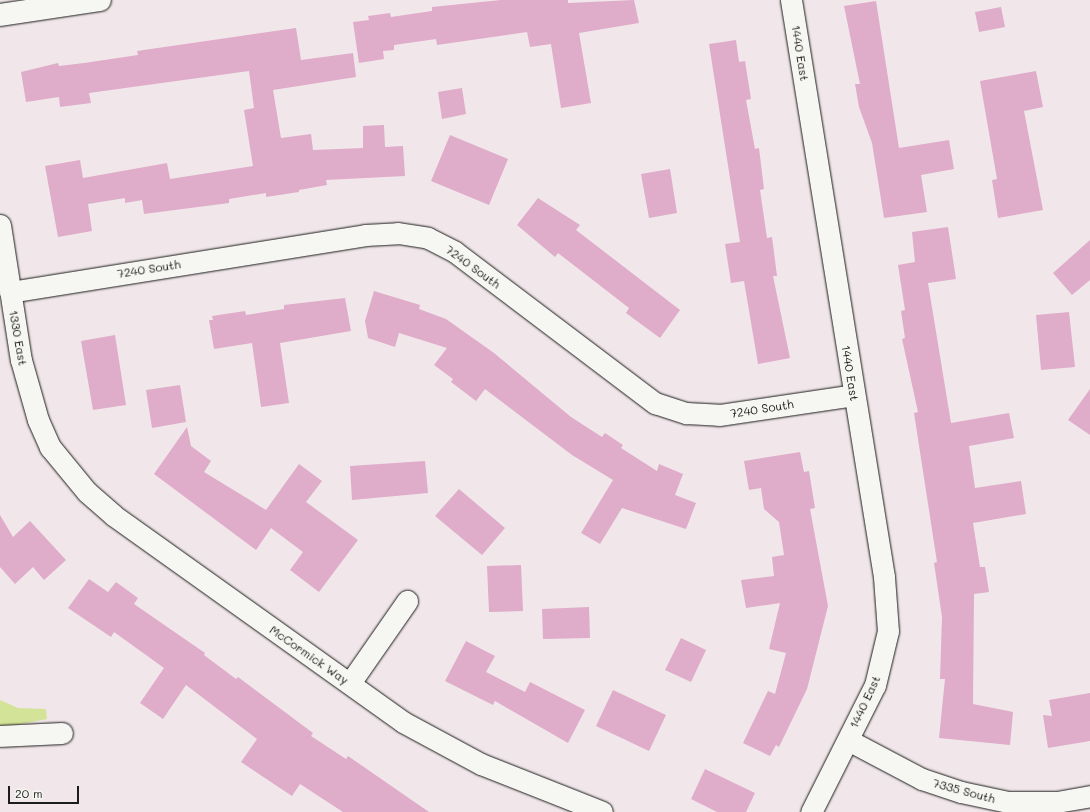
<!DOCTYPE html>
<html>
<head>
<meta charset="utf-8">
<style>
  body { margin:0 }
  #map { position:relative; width:1090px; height:812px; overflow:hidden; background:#f1e7ea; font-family:Mali,sans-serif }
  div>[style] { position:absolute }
  .green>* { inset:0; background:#d3e397 }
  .building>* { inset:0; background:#dfacc9 }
  .roads { filter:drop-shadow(0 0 1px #1c1c1c) drop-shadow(0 0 1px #1c1c1c) }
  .street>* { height:21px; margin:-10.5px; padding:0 10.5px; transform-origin:10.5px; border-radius:10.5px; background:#f6f6f2 }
  .secondary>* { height:22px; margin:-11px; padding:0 11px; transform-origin:11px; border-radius:11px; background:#f6f6f2 }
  span { translate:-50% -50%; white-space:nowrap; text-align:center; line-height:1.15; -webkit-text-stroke:3px #f6f6f2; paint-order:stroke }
  .street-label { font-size:12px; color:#1c1c1c }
  .scale { position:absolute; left:8px; top:786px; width:71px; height:18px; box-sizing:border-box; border:2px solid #1c1c1c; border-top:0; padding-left:5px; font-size:12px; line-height:14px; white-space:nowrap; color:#1c1c1c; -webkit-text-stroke:3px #f6f6f2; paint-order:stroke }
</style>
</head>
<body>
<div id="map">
  <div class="green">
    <div style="clip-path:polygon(0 700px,18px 708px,46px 709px,47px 719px,0 728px)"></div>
  </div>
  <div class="building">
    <div style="clip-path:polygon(501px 0,568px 0,568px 3px,634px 0,639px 23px,579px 33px,591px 103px,561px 108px,551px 44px,530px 47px,527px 32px,437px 45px,436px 39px,394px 45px,394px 50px,383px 51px,384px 59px,359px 63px,353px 22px,369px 20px,368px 16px,390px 13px,391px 17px,432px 11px,432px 7px)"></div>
    <div style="clip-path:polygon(876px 1px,899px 148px,949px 140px,954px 169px,921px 175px,927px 212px,884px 218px,872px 143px,859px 107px,855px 84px,860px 84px,844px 6px)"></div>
    <div style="clip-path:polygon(1001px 7px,1005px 27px,979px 32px,975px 12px)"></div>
    <div style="clip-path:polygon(296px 28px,301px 60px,353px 53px,356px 77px,273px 90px,281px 138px,311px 134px,313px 150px,363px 148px,363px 126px,384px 125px,385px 147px,403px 146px,405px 176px,326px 180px,327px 185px,299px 190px,299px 192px,266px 197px,266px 193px,229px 199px,229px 203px,144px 214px,142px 200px,125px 203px,125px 198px,88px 204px,92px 231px,58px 237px,45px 166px,80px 160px,83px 178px,167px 163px,170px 179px,253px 166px,244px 110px,254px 108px,249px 71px,89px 93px,91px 103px,60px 107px,59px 97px,26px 102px,21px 72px,58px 63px,59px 66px,84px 63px,138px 55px,137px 51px)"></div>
    <div style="clip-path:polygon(736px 40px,739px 62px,745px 61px,751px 99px,746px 100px,755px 149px,759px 148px,764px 189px,760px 190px,767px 238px,772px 237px,777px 276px,773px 276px,790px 358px,758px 364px,744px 281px,731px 283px,725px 244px,740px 242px,709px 44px)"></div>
    <div style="clip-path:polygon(1036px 71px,1043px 107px,1024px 111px,1043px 210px,998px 218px,992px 180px,997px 179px,980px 81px)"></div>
    <div style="clip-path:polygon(462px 88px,466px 114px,442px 119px,438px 92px)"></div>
    <div style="clip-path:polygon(450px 135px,508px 159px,489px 205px,431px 181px)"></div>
    <div style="clip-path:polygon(670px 169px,677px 213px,649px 218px,641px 174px)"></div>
    <div style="clip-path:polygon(538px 198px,580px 225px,576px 230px,680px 310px,660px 338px,626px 313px,629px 308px,558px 253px,555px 257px,517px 225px)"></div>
    <div style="clip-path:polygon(948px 227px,956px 279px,928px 283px,951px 423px,1009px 413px,1014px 438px,969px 446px,975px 488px,1021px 481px,1026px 514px,973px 523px,980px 567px,985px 567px,989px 592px,974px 594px,973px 704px,1013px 712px,1010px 745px,939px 738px,945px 679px,940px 679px,942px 617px,934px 563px,937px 562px,914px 413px,918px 412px,902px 339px,905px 338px,901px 311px,905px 310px,898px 265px,915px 262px,912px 232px)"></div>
    <div style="clip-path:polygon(1090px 240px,1090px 280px,1072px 295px,1053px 273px)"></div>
    <div style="clip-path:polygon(374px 291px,420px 305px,419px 309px,446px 319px,494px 353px,571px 417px,602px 437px,605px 433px,623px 445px,621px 448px,657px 471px,659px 464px,683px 474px,675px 495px,696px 503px,686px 529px,622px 508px,600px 544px,581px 533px,613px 480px,572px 455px,485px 389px,476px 401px,451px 382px,453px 379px,434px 365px,447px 348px,399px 333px,395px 347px,368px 338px,365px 321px)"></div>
    <div style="clip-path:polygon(345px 298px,351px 331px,280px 343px,289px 403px,261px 407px,252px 343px,214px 349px,209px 320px,213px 320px,212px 316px,245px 311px,246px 315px,284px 309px,284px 305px)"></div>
    <div style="clip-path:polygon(1069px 312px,1075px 367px,1041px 370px,1036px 315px)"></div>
    <div style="clip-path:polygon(115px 335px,126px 405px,93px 410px,81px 341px)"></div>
    <div style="clip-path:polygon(180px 385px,186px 422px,152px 428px,146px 390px)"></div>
    <div style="clip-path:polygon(1090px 389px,1090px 435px,1068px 420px)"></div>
    <div style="clip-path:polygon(187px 427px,191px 446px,211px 461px,204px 472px,266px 510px,299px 464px,322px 481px,306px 502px,358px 540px,319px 592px,290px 570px,303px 552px,271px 528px,256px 550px,154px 474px)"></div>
    <div style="clip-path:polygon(800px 452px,804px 472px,809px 471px,815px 508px,810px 509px,828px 606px,807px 689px,779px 747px,776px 745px,770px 756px,743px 743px,768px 691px,775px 694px,786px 653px,769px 649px,780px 603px,746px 608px,741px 580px,774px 576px,772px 557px,784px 555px,779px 522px,764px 509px,761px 488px,749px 490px,744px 461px)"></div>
    <div style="clip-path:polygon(425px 461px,428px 493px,352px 500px,350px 466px)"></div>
    <div style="clip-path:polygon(459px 489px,505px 528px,482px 555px,435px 516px)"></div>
    <div style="clip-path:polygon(0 515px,13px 537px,30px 521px,66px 560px,44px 580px,33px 567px,15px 584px,0 567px)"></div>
    <div style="clip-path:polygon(521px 565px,523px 611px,489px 612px,487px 566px)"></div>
    <div style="clip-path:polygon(89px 579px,108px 592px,116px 582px,138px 598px,134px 604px,205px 653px,204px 655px,236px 679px,238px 677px,313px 733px,311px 736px,346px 759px,348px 756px,429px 812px,343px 812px,300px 784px,292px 796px,241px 762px,257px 739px,186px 685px,163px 719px,140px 703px,164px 668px,114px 632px,111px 637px,68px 608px)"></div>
    <div style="clip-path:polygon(589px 607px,590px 638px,543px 639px,542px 609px)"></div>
    <div style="clip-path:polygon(681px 638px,706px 650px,691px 682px,665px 670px)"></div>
    <div style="clip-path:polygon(466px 641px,495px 656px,486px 672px,525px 692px,530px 682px,585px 710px,568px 743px,495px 701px,493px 705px,445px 681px)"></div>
    <div style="clip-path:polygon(613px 690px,666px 715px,649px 751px,596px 726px)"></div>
    <div style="clip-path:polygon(1090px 693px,1090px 741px,1048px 748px,1043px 715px,1052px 716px,1049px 700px)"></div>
    <div style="clip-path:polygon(705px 769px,755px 793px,746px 812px,717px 812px,691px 799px)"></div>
  </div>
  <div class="roads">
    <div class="street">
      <div style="left:791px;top:0;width:584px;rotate:80.84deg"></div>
      <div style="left:884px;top:577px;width:54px;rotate:85.8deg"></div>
      <div style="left:888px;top:631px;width:56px;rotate:103.5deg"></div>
      <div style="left:875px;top:685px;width:142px;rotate:116.7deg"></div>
      <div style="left:0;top:225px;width:137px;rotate:81.2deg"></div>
      <div style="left:21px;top:360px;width:62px;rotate:74.2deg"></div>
      <div style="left:38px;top:420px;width:30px;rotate:66deg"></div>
      <div style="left:50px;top:447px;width:58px;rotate:50.6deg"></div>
      <div style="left:87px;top:492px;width:35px;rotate:41deg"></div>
      <div style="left:113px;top:515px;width:356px;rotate:35.5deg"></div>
      <div style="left:403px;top:722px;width:89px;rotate:28.3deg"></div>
      <div style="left:481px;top:764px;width:130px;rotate:21.6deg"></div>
      <div style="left:10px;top:292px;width:360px;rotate:-9.1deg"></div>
      <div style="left:365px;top:235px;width:33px;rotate:-3deg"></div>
      <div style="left:398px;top:233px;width:30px;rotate:9deg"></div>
      <div style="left:428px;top:238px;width:30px;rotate:27deg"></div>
      <div style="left:455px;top:252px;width:251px;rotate:37.1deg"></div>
      <div style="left:655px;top:403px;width:33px;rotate:18deg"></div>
      <div style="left:686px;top:413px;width:33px;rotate:3deg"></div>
      <div style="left:719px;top:415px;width:136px;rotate:-8.4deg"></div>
      <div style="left:350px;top:683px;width:100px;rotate:-55.2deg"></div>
      <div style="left:0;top:736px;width:62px;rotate:-2.8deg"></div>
      <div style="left:848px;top:740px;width:84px;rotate:27.8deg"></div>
      <div style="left:922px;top:779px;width:41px;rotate:18.4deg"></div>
      <div style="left:961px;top:792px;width:48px;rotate:12deg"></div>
      <div style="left:1008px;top:802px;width:49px"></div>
      <div style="left:1057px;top:802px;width:34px;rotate:-10deg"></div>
    </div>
    <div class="secondary">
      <div style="left:0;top:15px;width:101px;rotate:-8.5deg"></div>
    </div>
  </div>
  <div class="street-label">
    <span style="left:800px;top:53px;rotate:81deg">1440 East</span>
    <span style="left:473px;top:267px;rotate:36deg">7240 South</span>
    <span style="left:149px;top:269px;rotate:-9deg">7240 South</span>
    <span style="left:18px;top:338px;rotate:80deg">1330 East</span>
    <span style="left:850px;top:373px;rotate:81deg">1440 East</span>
    <span style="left:762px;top:409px;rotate:-9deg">7240 South</span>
    <span style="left:309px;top:655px;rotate:35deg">McCormick Way</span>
    <span style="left:865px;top:702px;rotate:-65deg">1440 East</span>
    <span style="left:964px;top:791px;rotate:15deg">7335 South</span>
  </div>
  <div class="scale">20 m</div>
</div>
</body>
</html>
